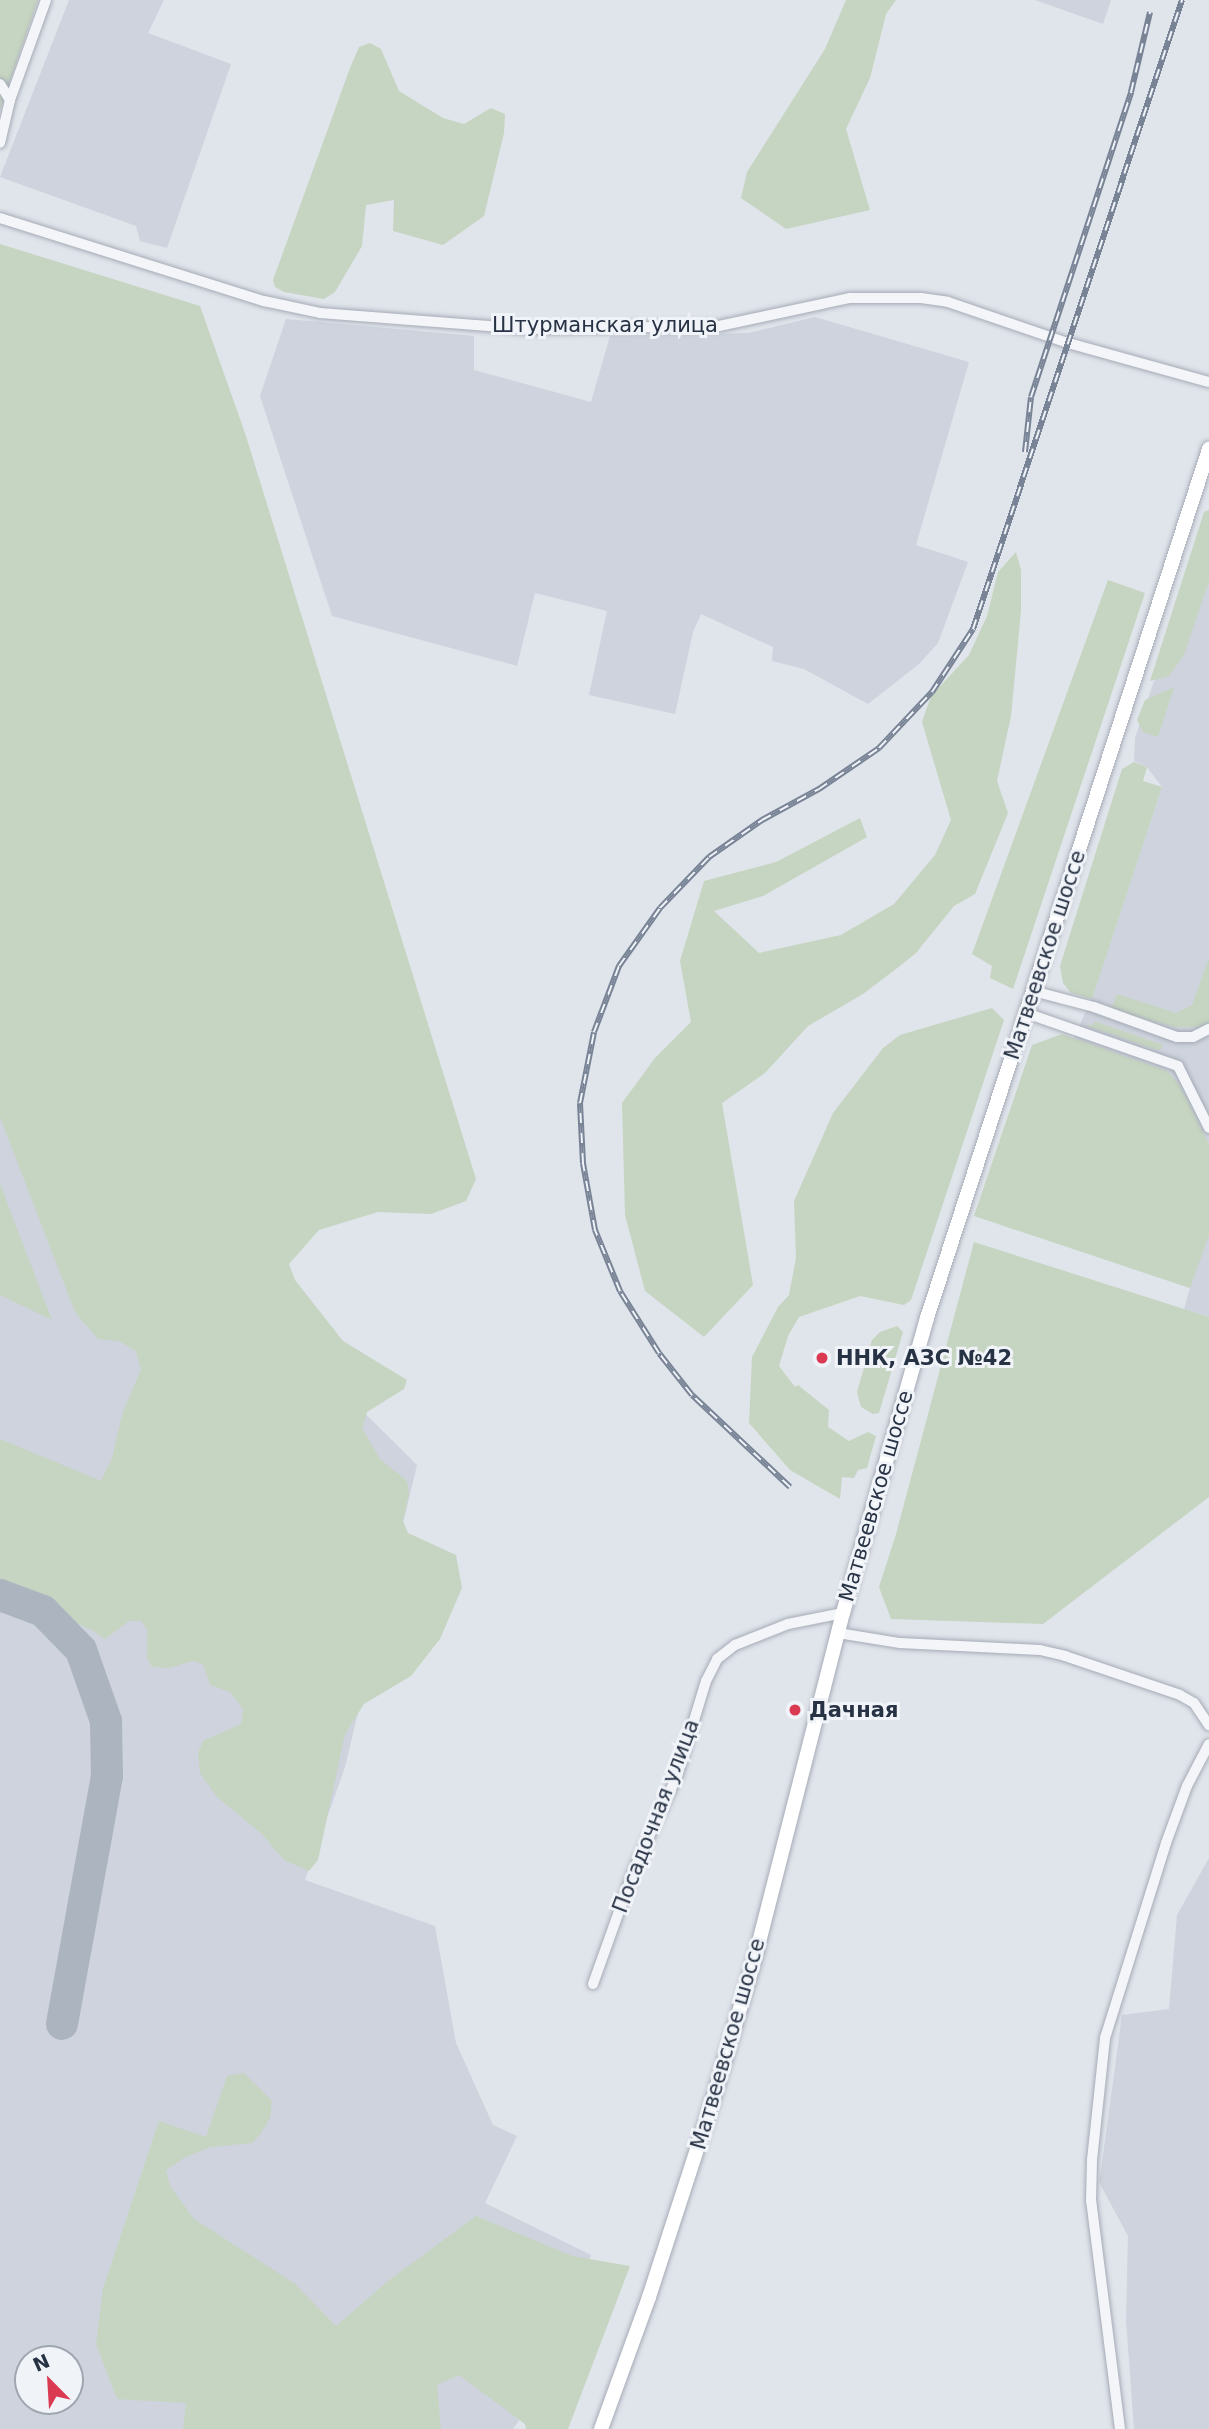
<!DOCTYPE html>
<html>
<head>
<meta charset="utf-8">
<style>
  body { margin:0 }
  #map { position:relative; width:1209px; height:2429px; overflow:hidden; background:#e0e4eb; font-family:"DejaVu Sans",sans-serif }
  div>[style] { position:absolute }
  .built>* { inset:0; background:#ced3dd }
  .green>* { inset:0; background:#c6d5c1 }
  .taxiway>* { height:32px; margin:-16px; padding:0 16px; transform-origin:16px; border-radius:16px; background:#acb4c0 }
  .roads { filter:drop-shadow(0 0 2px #a5abb6) drop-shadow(0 0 2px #a5abb6) }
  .street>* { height:10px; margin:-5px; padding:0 5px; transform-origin:5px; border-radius:5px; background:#f4f5f8 }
  .secondary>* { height:14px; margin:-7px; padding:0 7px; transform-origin:7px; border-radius:7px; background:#fff }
  .rail>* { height:6px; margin-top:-3px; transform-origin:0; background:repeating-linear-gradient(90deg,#f0f3f8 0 10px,#788496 0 20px); box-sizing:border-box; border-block:2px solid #788496 }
  .dots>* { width:19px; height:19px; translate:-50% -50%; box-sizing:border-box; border:4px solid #f0f3f8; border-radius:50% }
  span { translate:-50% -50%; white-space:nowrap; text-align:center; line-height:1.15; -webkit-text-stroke:6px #f0f3f8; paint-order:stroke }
  .street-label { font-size:21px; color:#273244 }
  .poi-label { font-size:21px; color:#273244; font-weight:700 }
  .left { translate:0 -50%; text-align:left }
  .north { position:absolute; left:14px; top:2345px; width:70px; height:70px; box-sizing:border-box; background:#f0f3f8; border:2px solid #a0a6b0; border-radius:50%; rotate:336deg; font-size:19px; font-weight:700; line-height:28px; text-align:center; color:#273244 }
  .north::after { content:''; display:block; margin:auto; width:24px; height:32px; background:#db3a53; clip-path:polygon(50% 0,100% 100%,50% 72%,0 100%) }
</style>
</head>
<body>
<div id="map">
  <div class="built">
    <div style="clip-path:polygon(69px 0,164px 0,148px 33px,231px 64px,167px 248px,140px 241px,136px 226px,0 177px)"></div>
    <div style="clip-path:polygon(1035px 0,1111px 0,1103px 24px)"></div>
    <div style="clip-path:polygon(815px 317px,969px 362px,916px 545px,968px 562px,938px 643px,919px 664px,868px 704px,804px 669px,772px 661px,773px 647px,701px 614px,693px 632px,675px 714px,589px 695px,607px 611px,535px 593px,517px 666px,332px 616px,260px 396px,286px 319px,474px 336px,474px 370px,591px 402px,610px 336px,748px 333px)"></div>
    <div style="clip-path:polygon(1209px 516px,1209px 1317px,1184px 1309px,1190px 1288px,1012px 1228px,1072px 1042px,1092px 998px,1162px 787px,1147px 767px,1134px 761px,1135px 738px)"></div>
    <div style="clip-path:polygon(evenodd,0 1082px,165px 1215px,417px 1465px,345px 1767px,305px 1880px,435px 1926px,456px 2043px,493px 2125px,517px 2136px,485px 2203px,591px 2255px,548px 2380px,513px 2429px,0 2429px,0 1082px,28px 2359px,70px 2359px,70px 2401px,28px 2401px,28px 2359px)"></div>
    <div style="clip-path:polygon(1209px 1858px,1209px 2429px,1134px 2429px,1126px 2320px,1128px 2236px,1099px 2182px,1103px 2156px,1122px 2015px,1169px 2009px,1177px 1915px)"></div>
  </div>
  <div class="green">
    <div style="clip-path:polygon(0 0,38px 0,0 110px)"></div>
    <div style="clip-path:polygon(846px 0,896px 0,886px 14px,870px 78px,846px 129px,870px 210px,786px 229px,741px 198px,747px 172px,825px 49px)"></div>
    <div style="clip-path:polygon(370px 43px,381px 49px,399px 91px,443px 118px,464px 124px,491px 108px,505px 114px,504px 133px,484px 216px,443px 245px,393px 231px,394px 200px,366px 205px,362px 246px,335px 292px,324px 299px,284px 292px,275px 287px,273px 280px,350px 68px,359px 47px)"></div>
    <div style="clip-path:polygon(0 244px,200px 306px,245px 433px,476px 1179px,466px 1201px,431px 1214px,378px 1212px,319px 1230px,289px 1264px,295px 1280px,343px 1341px,407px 1380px,404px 1389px,367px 1412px,362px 1428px,380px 1459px,407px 1481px,409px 1494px,403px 1521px,408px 1533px,456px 1555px,462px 1588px,440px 1639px,411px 1676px,364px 1704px,345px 1734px,318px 1860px,309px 1871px,284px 1860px,262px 1834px,217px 1797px,200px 1773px,198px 1753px,203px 1741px,241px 1724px,243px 1709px,230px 1692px,210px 1685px,203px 1664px,193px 1661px,169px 1668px,152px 1667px,147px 1658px,147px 1629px,141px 1621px,129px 1621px,105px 1639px,92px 1630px,0 1591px,0 1439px,101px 1481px,112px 1458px,123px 1411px,141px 1370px,136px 1351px,119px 1341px,98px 1339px,75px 1312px,0 1117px)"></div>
    <div style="clip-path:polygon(1209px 510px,1209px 581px,1184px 655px,1169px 676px,1150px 681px,1204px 512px)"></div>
    <div style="clip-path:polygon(1016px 552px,1021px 570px,1021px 611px,1011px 716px,997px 781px,1008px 813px,975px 894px,954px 906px,916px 953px,896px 969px,863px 994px,808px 1026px,765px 1073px,722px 1103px,753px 1285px,704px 1337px,645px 1291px,625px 1215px,622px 1103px,655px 1058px,691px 1022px,680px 961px,704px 881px,776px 862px,860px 818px,867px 837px,763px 896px,714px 911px,759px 953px,841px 935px,894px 904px,935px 855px,951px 820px,922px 722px,931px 696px,969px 655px,987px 616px,998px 572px)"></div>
    <div style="clip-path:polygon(1108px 580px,1145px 593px,1013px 989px,990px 978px,992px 966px,972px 954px)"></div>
    <div style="clip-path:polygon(1174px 687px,1158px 737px,1143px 732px,1137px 720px,1145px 700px)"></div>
    <div style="clip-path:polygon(1134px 762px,1147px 767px,1143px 781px,1162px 787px,1092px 999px,1071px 993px,1063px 983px,1060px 966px,1122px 769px)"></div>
    <div style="clip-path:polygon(1209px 958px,1209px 1022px,1197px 1027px,1175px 1027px,1111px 1010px,1117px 994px,1176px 1013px,1192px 1005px)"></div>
    <div style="clip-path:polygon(992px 1008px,1004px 1020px,911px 1300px,904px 1305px,860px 1296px,799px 1317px,788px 1336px,779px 1366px,795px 1387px,798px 1385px,829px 1410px,828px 1427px,849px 1441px,868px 1432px,876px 1436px,867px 1468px,858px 1470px,854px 1478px,842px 1477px,840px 1499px,790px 1470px,749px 1423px,752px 1357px,778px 1307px,789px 1295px,796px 1258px,794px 1201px,833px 1113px,883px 1048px,900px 1035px)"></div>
    <div style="clip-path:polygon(1094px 1021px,1161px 1044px,1163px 1048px,1157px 1050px,1084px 1025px,1093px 1025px)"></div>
    <div style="clip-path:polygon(1062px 1034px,1167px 1071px,1179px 1084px,1188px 1101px,1209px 1145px,1209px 1235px,1190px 1288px,974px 1216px,1032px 1045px)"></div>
    <div style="clip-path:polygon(0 1184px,52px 1320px,0 1295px)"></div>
    <div style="clip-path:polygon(974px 1242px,1209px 1317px,1209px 1497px,1043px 1624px,891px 1619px,879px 1587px,896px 1534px)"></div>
    <div style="clip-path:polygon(897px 1326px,903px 1332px,879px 1413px,873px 1414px,861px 1407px,857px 1392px,872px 1340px,880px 1332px)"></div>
    <div style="clip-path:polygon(244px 2073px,272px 2101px,270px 2118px,261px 2133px,252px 2143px,210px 2147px,184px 2158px,166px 2170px,170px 2186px,194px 2219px,294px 2283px,336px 2326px,388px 2281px,476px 2216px,572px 2256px,630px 2266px,568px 2429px,526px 2429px,525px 2424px,459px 2375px,437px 2385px,441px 2429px,183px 2429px,186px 2403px,117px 2399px,96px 2344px,103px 2289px,159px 2121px,206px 2137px,227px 2076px)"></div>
  </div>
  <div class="taxiway">
    <div style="left:0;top:1595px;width:46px;rotate:20.4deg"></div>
    <div style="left:43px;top:1611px;width:54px;rotate:45.7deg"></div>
    <div style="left:81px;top:1650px;width:75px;rotate:70.6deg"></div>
    <div style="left:106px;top:1721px;width:55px;rotate:89deg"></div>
    <div style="left:107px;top:1776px;width:252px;rotate:100.3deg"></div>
  </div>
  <div class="roads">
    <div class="street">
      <div style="left:0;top:84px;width:19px;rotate:58deg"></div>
      <div style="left:10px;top:100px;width:44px;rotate:103.1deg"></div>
      <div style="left:10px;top:100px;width:106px;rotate:-70.2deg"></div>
      <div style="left:0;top:218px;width:277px;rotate:17.5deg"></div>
      <div style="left:264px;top:301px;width:57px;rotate:12.1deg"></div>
      <div style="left:320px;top:313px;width:211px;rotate:4.4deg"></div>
      <div style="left:530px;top:329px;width:189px;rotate:-0.9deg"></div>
      <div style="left:719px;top:326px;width:134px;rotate:-12.1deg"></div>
      <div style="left:850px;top:298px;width:71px"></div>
      <div style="left:921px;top:298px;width:27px;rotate:8deg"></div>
      <div style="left:948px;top:302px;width:127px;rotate:18.9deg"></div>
      <div style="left:1068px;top:343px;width:146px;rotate:15.5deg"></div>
      <div style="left:1033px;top:991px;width:63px;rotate:14.7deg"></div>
      <div style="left:1094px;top:1007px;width:88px;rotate:19.9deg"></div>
      <div style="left:1177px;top:1037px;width:16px"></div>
      <div style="left:1193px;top:1037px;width:18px;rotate:-27deg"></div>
      <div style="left:1026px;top:1013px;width:161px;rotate:19.2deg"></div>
      <div style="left:1178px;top:1066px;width:69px;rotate:63.4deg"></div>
      <div style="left:838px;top:1633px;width:63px;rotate:9.2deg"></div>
      <div style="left:900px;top:1643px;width:140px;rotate:2.9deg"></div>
      <div style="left:1040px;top:1650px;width:26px;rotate:13deg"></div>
      <div style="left:1065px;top:1656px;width:121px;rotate:18.7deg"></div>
      <div style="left:1180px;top:1695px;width:16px;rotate:30deg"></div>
      <div style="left:1194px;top:1703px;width:27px;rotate:56deg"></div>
      <div style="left:593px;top:1984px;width:124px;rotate:-70.3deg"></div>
      <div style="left:635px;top:1867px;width:100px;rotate:-65.2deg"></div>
      <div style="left:677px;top:1776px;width:99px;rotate:-73deg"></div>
      <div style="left:706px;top:1681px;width:25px;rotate:-63deg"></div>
      <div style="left:717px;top:1659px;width:23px;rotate:-38deg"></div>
      <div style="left:735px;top:1645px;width:57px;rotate:-21.6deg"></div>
      <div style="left:788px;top:1624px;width:56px;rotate:-11.3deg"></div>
      <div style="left:1120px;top:2429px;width:230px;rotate:-97.2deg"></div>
      <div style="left:1091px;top:2201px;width:41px;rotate:-88.6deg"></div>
      <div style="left:1092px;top:2160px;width:123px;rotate:-83.9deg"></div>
      <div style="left:1105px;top:2038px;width:204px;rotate:-72.6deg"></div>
      <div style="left:1166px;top:1843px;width:61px;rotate:-69.8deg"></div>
      <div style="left:1187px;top:1786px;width:47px;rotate:-62.4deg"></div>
    </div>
    <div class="secondary">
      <div style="left:601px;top:2429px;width:140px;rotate:-70deg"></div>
      <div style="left:649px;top:2297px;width:204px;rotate:-72deg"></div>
      <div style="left:712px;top:2103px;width:155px;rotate:-73.5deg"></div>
      <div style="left:756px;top:1954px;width:352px;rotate:-75.7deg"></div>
      <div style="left:843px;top:1613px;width:307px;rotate:-74.1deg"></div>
      <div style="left:927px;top:1318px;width:914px;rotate:-72.02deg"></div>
    </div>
  </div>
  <div class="rail">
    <div style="left:1025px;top:452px;width:55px;rotate:-83.8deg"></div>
    <div style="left:1031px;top:397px;width:321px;rotate:-71.8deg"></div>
    <div style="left:1131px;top:92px;width:82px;rotate:-76.6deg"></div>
    <div style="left:790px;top:1487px;width:134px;rotate:-136.8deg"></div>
    <div style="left:692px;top:1395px;width:53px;rotate:-128.2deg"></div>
    <div style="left:659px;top:1353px;width:73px;rotate:-122.2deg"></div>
    <div style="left:620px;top:1291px;width:66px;rotate:-112.3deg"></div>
    <div style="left:595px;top:1230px;width:68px;rotate:-100.2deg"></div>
    <div style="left:583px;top:1163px;width:60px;rotate:-92.9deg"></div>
    <div style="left:580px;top:1103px;width:72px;rotate:-78.8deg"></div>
    <div style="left:594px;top:1032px;width:71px;rotate:-69.3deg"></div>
    <div style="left:619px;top:966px;width:71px;rotate:-54.7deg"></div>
    <div style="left:660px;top:908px;width:71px;rotate:-46.1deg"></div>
    <div style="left:709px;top:857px;width:65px;rotate:-34.9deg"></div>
    <div style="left:762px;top:820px;width:65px;rotate:-28.5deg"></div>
    <div style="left:819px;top:789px;width:73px;rotate:-34.3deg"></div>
    <div style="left:879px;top:748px;width:77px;rotate:-46.6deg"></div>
    <div style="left:932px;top:692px;width:75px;rotate:-56.9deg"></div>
    <div style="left:973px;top:629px;width:663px;rotate:-71.62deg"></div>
  </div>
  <div class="dots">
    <div style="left:822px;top:1358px;background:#db3a53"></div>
    <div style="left:795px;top:1710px;background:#db3a53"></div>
  </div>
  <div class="street-label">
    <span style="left:605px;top:325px">Штурманская улица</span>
    <span style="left:1045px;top:955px;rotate:-72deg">Матвеевское шоссе</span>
    <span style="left:876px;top:1496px;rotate:-74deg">Матвеевское шоссе</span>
    <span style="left:656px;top:1816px;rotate:-69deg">Посадочная улица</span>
    <span style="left:728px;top:2044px;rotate:-74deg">Матвеевское шоссе</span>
  </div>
  <div class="poi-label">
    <span class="left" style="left:836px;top:1358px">ННК, АЗС №42</span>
    <span class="left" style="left:809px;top:1710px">Дачная</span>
  </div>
  <div class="north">N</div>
</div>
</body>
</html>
